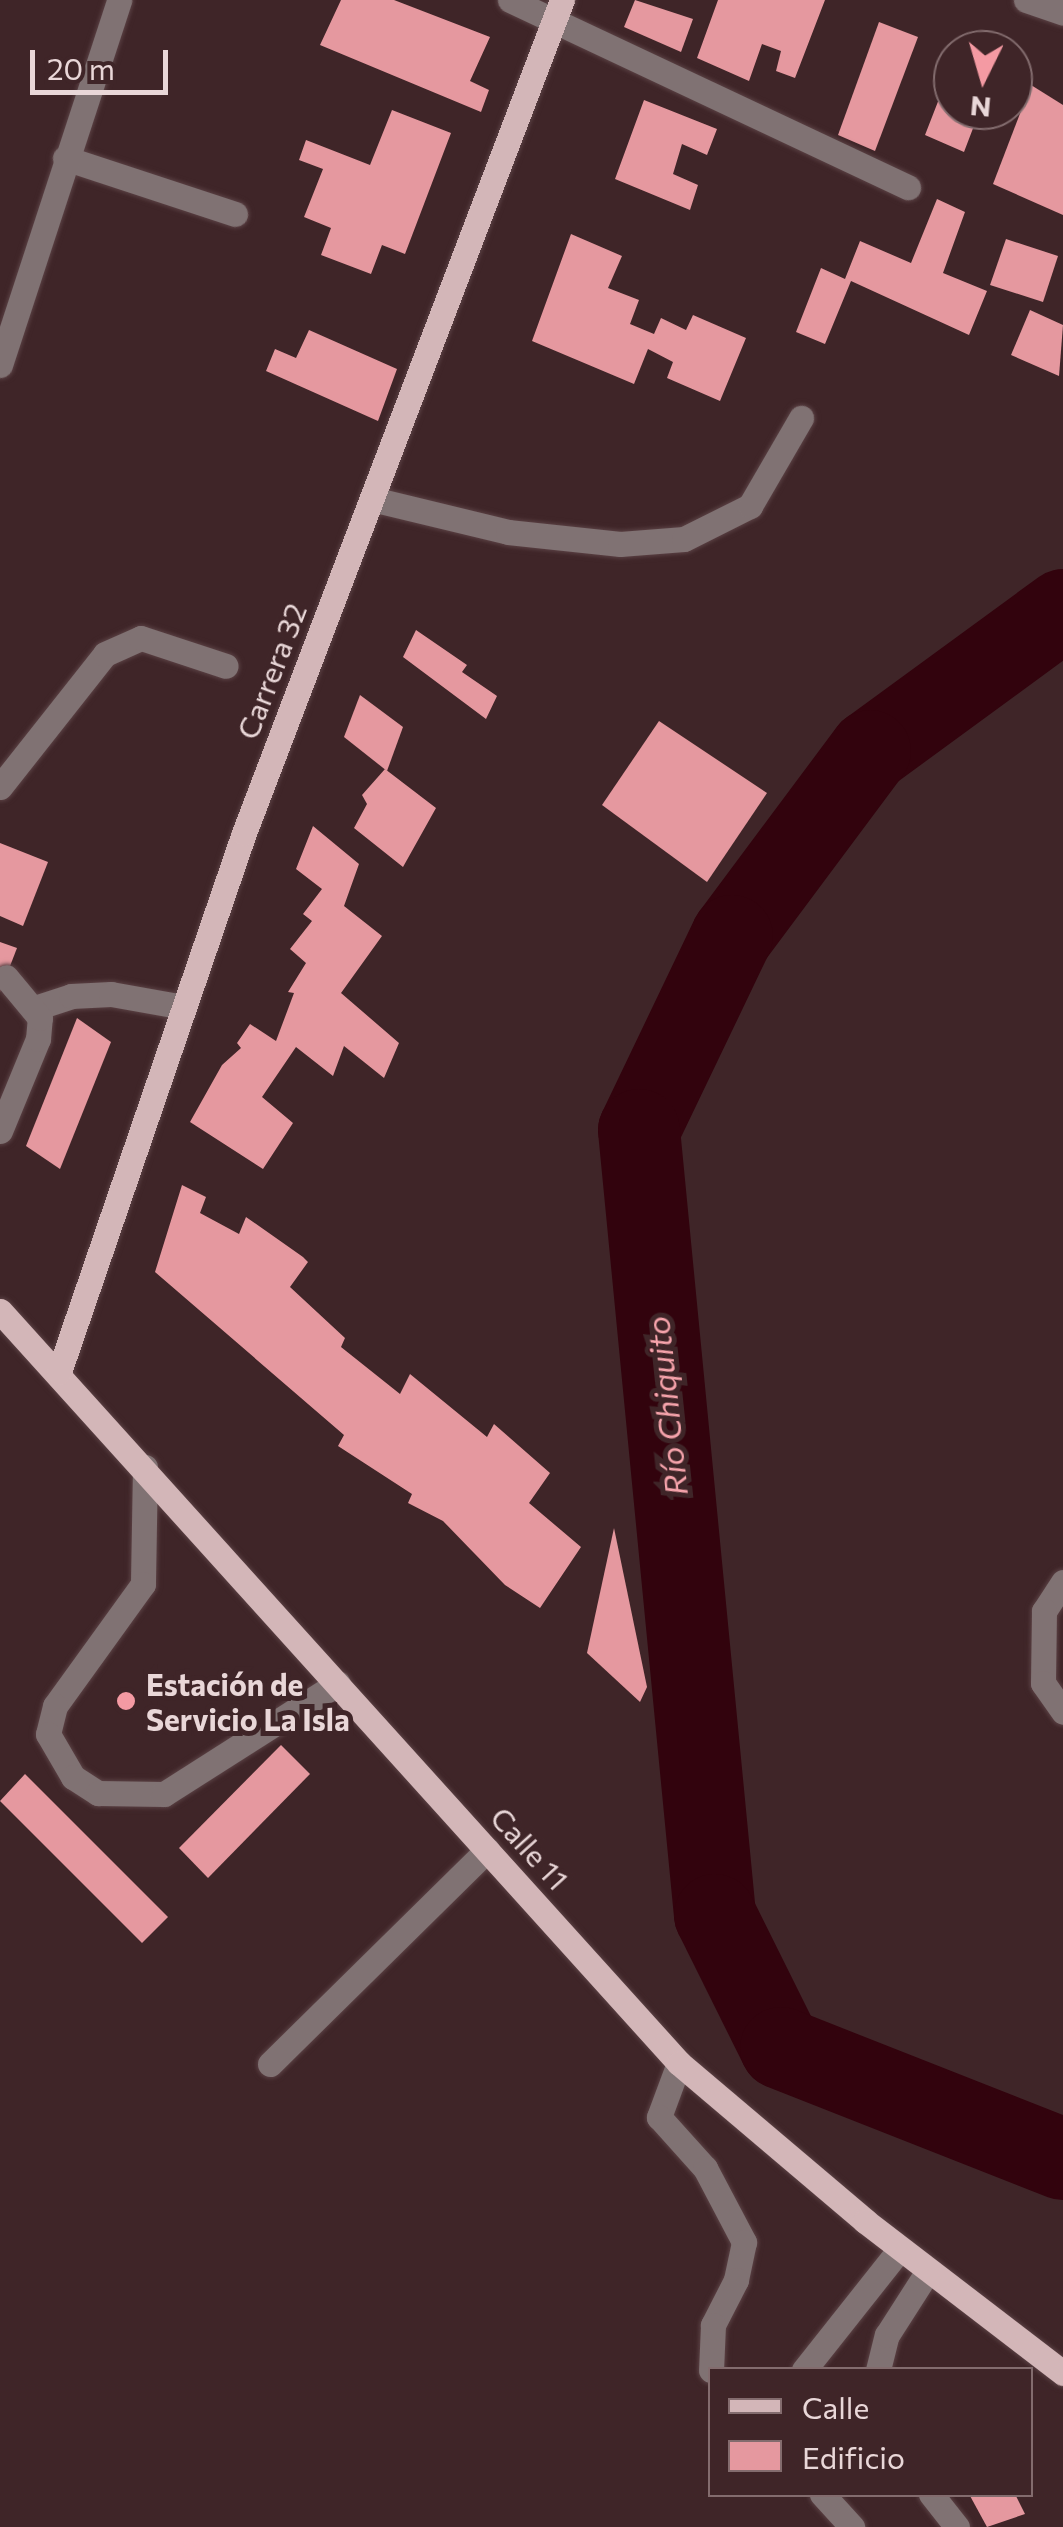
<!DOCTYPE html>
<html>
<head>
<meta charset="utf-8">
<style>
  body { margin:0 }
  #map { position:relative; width:1063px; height:2527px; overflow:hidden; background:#3f2528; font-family:Commissioner,sans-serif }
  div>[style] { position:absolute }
  .river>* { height:82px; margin:-41px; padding:0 41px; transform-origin:41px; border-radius:41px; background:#32030d }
  .building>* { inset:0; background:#e5989f }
  .roads { filter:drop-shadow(0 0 2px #5a4144) drop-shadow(0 0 2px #5a4144) }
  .minor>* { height:25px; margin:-12.5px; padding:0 12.5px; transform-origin:12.5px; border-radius:12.5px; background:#807273 }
  .major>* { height:25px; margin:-12.5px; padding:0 12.5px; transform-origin:12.5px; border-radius:12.5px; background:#d3b6b8 }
  .dots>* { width:28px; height:28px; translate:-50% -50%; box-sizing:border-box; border:5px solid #3f2528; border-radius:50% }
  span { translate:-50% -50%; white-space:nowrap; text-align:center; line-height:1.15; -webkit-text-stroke:10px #3f2528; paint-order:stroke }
  .street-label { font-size:30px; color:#e9d7d8 }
  .poi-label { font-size:30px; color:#e9d7d8; font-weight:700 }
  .left { translate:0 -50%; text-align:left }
  .water-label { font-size:32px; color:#f7a4ac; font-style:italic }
  .legend { position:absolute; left:708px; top:2367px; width:325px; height:130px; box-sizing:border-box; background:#3f2528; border:2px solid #836c6e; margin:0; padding:12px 18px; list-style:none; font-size:30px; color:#e9d7d8 }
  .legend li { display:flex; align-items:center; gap:20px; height:50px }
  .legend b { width:50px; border:2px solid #836c6e }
  .north { position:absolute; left:933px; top:30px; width:100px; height:100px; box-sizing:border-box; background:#3f2528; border:2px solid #836c6e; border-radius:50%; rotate:185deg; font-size:28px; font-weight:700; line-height:40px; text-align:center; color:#e9d7d8 }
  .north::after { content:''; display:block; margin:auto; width:35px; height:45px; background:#f49aa3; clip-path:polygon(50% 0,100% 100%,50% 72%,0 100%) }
  .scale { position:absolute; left:30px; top:50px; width:138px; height:45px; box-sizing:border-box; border:5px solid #e9d7d8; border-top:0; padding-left:12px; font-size:30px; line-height:35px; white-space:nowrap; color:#e9d7d8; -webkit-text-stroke:8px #3f2528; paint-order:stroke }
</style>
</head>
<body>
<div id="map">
  <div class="river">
    <div style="left:1063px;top:610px;width:239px;rotate:143.8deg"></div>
    <div style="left:870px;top:751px;width:231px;rotate:126.7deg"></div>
    <div style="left:732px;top:936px;width:215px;rotate:115.6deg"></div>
    <div style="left:639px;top:1130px;width:789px;rotate:84.47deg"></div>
    <div style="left:715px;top:1915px;width:148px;rotate:63.6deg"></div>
    <div style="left:781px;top:2048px;width:303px;rotate:21.5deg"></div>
  </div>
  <div class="building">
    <div style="clip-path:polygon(341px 0,394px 0,490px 37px,470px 81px,489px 90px,481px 112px,320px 45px)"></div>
    <div style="clip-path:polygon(635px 0,693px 19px,681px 52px,624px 27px)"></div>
    <div style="clip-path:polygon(718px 0,825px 0,795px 78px,776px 71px,781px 51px,762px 44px,749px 81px,697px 58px)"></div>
    <div style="clip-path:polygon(879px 22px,918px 37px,875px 151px,838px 135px)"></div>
    <div style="clip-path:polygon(953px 63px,953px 110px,980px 110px,964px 152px,925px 135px)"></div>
    <div style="clip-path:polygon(1031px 85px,1063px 105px,1063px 215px,993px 184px)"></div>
    <div style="clip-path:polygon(644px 100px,717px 129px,707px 155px,682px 144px,673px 174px,698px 185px,690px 210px,615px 179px)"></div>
    <div style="clip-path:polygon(392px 110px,451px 133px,405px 254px,382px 245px,371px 274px,321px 255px,331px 228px,304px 217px,323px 169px,299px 160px,306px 140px,370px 165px)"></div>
    <div style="clip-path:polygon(937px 199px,965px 212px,943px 273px,987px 291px,969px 335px,851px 281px,825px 344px,796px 332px,821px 268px,845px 279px,860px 241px,911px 263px)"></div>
    <div style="clip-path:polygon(571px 234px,622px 256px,608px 288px,639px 300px,630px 324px,654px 334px,661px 318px,686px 330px,693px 315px,746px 338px,720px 401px,667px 378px,673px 362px,648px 349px,634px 384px,532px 341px)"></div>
    <div style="clip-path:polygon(1006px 239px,1058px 256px,1043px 302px,990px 285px)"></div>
    <div style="clip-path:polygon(1030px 310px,1063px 325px,1059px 376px,1011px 355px)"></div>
    <div style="clip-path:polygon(309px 330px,397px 369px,378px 421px,266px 371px,275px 349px,296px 358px)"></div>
    <div style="clip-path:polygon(416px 630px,467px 665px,462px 672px,497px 696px,486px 719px,403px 657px)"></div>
    <div style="clip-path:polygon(360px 695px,403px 727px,387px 771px,344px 737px)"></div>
    <div style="clip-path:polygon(659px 721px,767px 793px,707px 882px,602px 805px)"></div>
    <div style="clip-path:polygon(385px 769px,436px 808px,403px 867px,354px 828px,367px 804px,362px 795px)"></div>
    <div style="clip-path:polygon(313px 826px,359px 864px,344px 906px,382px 936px,341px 993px,399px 1043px,384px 1078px,344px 1046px,333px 1076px,296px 1047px,262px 1097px,293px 1123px,263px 1169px,190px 1122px,222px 1065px,241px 1048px,237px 1043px,250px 1024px,276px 1041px,294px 993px,288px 992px,306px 963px,290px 949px,312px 921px,303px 914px,322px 889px,296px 869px)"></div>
    <div style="clip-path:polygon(0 843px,48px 862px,23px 926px,0 916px)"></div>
    <div style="clip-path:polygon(0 942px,17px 948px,0 992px)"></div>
    <div style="clip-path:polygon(77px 1018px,111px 1042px,60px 1169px,26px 1146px)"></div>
    <div style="clip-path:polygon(182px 1185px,206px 1197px,200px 1213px,239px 1234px,246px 1217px,303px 1257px,308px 1262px,290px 1287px,345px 1338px,341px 1347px,400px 1394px,410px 1374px,487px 1437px,494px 1424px,550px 1473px,529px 1503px,581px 1547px,540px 1608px,505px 1585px,443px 1521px,408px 1503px,412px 1494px,338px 1446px,344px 1435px,155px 1272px)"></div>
    <div style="clip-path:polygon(614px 1528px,647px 1687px,640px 1702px,587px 1653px)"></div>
    <div style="clip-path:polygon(281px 1745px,310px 1774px,208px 1878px,179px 1848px)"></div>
    <div style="clip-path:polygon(25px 1774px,168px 1917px,142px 1943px,0 1801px)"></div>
    <div style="clip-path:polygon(969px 2494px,1015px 2494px,1025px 2514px,987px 2527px)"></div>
  </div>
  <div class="roads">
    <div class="minor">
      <div style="left:510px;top:0;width:440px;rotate:25.2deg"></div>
      <div style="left:1026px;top:0;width:39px;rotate:19deg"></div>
      <div style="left:65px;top:158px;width:179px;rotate:18.2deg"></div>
      <div style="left:0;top:365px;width:384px;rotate:-71.9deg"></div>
      <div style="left:372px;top:499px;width:140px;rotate:13.6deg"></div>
      <div style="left:508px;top:532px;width:113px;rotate:6.1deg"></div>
      <div style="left:620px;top:544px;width:64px;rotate:-4.5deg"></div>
      <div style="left:684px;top:539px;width:74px;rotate:-26.6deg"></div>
      <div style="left:750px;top:506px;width:102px;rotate:-59.9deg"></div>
      <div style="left:0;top:787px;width:169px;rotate:-51.7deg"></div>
      <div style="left:105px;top:654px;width:39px;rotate:-24deg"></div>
      <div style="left:141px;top:638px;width:89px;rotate:18.2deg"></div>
      <div style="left:35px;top:1008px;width:38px;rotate:-18deg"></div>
      <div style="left:71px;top:996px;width:40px;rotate:-2.9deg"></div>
      <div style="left:111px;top:994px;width:74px;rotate:10.1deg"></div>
      <div style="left:0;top:1131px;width:100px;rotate:-67.6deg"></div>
      <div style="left:38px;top:1039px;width:21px;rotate:-85deg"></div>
      <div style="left:40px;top:1018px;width:53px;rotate:-129.7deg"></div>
      <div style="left:145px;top:1467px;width:117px;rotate:91deg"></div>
      <div style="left:143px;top:1584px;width:150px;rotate:125.8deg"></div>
      <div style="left:55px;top:1706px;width:29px;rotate:104deg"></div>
      <div style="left:48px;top:1734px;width:50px;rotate:59.8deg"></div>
      <div style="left:73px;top:1777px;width:30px;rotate:33deg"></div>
      <div style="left:98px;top:1793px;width:66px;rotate:0.9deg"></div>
      <div style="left:164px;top:1794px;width:206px;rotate:-32.5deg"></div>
      <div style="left:1063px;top:1582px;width:35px;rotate:123deg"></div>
      <div style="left:1044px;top:1611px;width:72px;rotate:90.8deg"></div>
      <div style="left:1043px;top:1683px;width:35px;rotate:55deg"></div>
      <div style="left:679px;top:2063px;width:58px;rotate:110.3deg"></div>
      <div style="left:659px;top:2117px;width:69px;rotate:48deg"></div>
      <div style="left:705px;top:2168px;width:84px;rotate:62.2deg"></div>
      <div style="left:744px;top:2242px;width:39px;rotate:102deg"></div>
      <div style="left:736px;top:2280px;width:51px;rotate:117.1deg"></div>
      <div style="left:713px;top:2325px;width:45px;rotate:92.5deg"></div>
      <div style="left:270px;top:2064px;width:305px;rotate:-44.6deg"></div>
      <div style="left:804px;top:2370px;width:154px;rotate:-51.6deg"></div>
      <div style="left:878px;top:2370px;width:36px;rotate:-76deg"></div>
      <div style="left:887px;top:2335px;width:76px;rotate:-57.4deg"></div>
      <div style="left:822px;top:2494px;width:45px;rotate:47.7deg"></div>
      <div style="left:931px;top:2494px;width:42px;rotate:51.8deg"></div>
    </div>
    <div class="major">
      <div style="left:0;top:1311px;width:1013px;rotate:47.92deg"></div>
      <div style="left:679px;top:2063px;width:244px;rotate:40.3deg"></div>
      <div style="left:865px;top:2221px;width:250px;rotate:37.5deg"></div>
      <div style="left:59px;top:1372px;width:570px;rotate:-71.06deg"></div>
      <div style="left:244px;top:833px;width:892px;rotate:-69.11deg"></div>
    </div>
  </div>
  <div class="dots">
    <div style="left:126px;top:1701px;background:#f49aa3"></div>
  </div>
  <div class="street-label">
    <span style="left:271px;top:671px;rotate:-69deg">Carrera 32</span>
    <span style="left:530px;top:1848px;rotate:48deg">Calle 11</span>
  </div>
  <div class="poi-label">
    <span class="left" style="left:146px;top:1701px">Estación de<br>Servicio La Isla</span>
  </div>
  <div class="water-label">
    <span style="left:666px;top:1406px;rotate:-96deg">Río Chiquito</span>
  </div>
  <ul class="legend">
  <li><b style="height:12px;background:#d3b6b8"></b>Calle</li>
  <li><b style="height:28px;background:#e5989f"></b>Edificio</li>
  </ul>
  <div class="north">N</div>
  <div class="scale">20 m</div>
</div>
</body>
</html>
